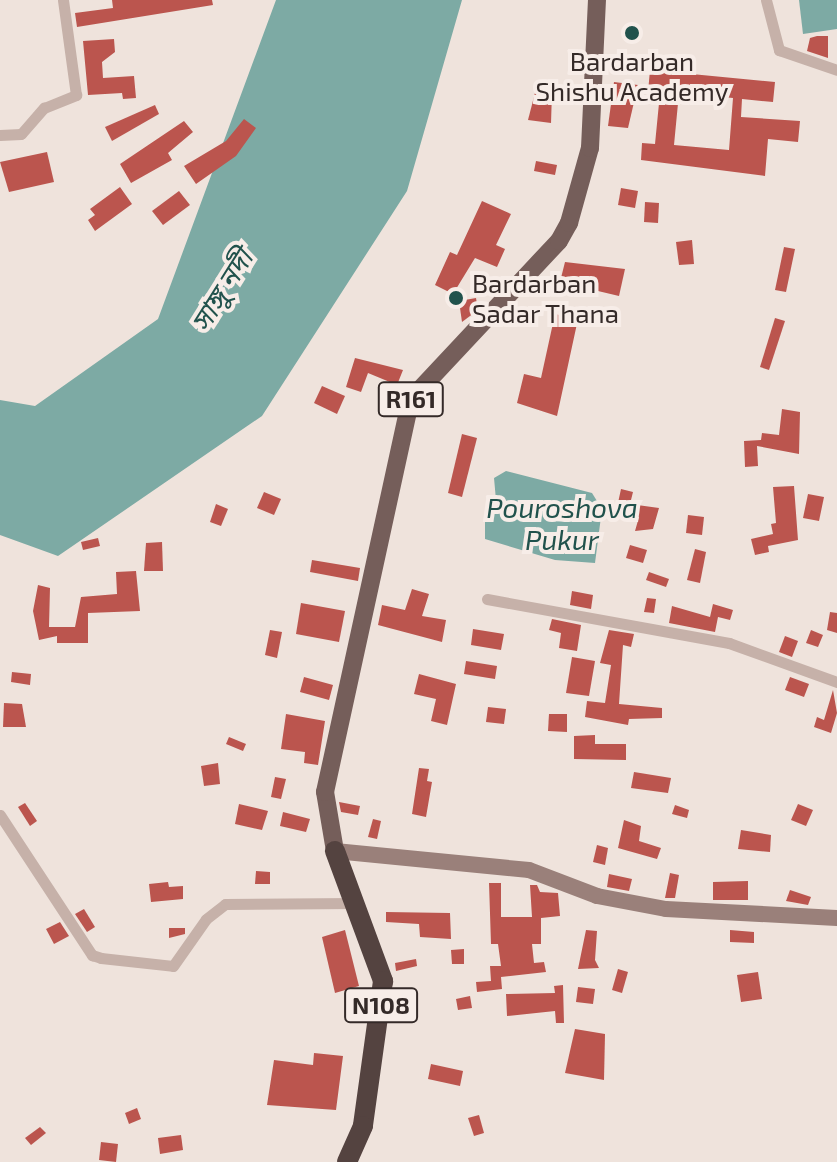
<!DOCTYPE html>
<html>
<head>
<meta charset="utf-8">
<style>
  body { margin:0 }
  #map { position:relative; width:837px; height:1162px; overflow:hidden; background:#efe3dc; font-family:"Exo 2","Noto Sans Bengali",sans-serif }
  div>[style] { position:absolute }
  .water>* { inset:0; background:#7daaa4 }
  .building>* { inset:0; background:#bb554e }
  .street>* { height:11px; margin:-5.5px; padding:0 5.5px; transform-origin:5.5px; border-radius:5.5px; background:#c6b1a9 }
  .secondary>* { height:16px; margin:-8px; padding:0 8px; transform-origin:8px; border-radius:8px; background:#9a807a }
  .primary>* { height:18px; margin:-9px; padding:0 9px; transform-origin:9px; border-radius:9px; background:#755e5a }
  .highway>* { height:20px; margin:-10px; padding:0 10px; transform-origin:10px; border-radius:10px; background:#544340 }
  .dots>* { width:22px; height:22px; translate:-50% -50%; box-sizing:border-box; border:4px solid #f7ede8; border-radius:50% }
  span { translate:-50% -50%; white-space:nowrap; text-align:center; line-height:1.15; -webkit-text-stroke:8px #f7ede8; paint-order:stroke }
  .shield-label span { padding:2px 6px; background:#f7ede8; border:2px solid; border-radius:6px; -webkit-text-stroke-width:0 }
  .shield-label { font-size:24px; color:#342a28; font-weight:700 }
  .poi-label { font-size:26px; color:#342a28 }
  .left { translate:0 -50%; text-align:left }
  .water-label { font-size:28px; color:#21524c; font-style:italic }
</style>
</head>
<body>
<div id="map">
  <div class="water">
    <div style="clip-path:polygon(276px 0,462px 0,407px 191px,262px 416px,58px 556px,0 535px,0 400px,35px 406px,158px 319px)"></div>
    <div style="clip-path:polygon(799px 0,837px 0,837px 29px,803px 34px)"></div>
    <div style="clip-path:polygon(506px 471px,592px 493px,602px 509px,595px 563px,555px 560px,485px 539px,485px 515px,496px 500px,494px 478px)"></div>
  </div>
  <div class="building">
    <div style="clip-path:polygon(112px 0,212px 0,213px 5px,77px 27px,75px 13px,113px 8px)"></div>
    <div style="clip-path:polygon(817px 36px,828px 36px,828px 58px,807px 51px,810px 38px)"></div>
    <div style="clip-path:polygon(114px 39px,115px 52px,102px 62px,103px 78px,134px 76px,136px 98px,123px 99px,122px 93px,88px 95px,83px 41px)"></div>
    <div style="clip-path:polygon(evenodd,650px 70px,775px 82px,773px 102px,742px 99px,741px 117px,800px 121px,798px 142px,768px 139px,765px 176px,641px 160px,642px 143px,655px 144px,660px 93px,648px 92px,650px 70px,679px 93px,733px 98px,729px 150px,674px 145px,679px 93px)"></div>
    <div style="clip-path:polygon(614px 82px,638px 85px,628px 128px,608px 126px)"></div>
    <div style="clip-path:polygon(536px 89px,552px 92px,551px 123px,528px 120px)"></div>
    <div style="clip-path:polygon(155px 105px,159px 114px,112px 141px,105px 127px)"></div>
    <div style="clip-path:polygon(244px 119px,256px 128px,236px 156px,196px 184px,184px 166px,226px 141px)"></div>
    <div style="clip-path:polygon(184px 121px,193px 132px,168px 153px,172px 160px,131px 183px,120px 164px)"></div>
    <div style="clip-path:polygon(47px 152px,54px 182px,9px 192px,0 162px)"></div>
    <div style="clip-path:polygon(536px 161px,557px 165px,555px 175px,534px 171px)"></div>
    <div style="clip-path:polygon(120px 187px,132px 204px,95px 231px,88px 220px,95px 215px,90px 209px)"></div>
    <div style="clip-path:polygon(621px 188px,638px 191px,635px 208px,618px 205px)"></div>
    <div style="clip-path:polygon(179px 191px,190px 205px,163px 225px,152px 211px)"></div>
    <div style="clip-path:polygon(482px 201px,511px 214px,496px 245px,505px 249px,497px 267px,475px 258px,453px 294px,435px 285px,450px 252px,457px 255px)"></div>
    <div style="clip-path:polygon(645px 202px,659px 203px,658px 223px,644px 222px)"></div>
    <div style="clip-path:polygon(692px 240px,694px 264px,679px 265px,676px 242px)"></div>
    <div style="clip-path:polygon(784px 247px,795px 249px,786px 292px,775px 290px)"></div>
    <div style="clip-path:polygon(565px 262px,625px 269px,619px 296px,560px 282px)"></div>
    <div style="clip-path:polygon(476px 298px,478px 310px,462px 322px,459px 301px)"></div>
    <div style="clip-path:polygon(555px 314px,578px 319px,557px 416px,517px 403px,524px 374px,541px 378px)"></div>
    <div style="clip-path:polygon(775px 318px,785px 321px,769px 370px,760px 367px)"></div>
    <div style="clip-path:polygon(355px 358px,403px 370px,397px 385px,368px 373px,361px 392px,346px 387px)"></div>
    <div style="clip-path:polygon(322px 386px,345px 396px,337px 414px,314px 403px)"></div>
    <div style="clip-path:polygon(782px 409px,800px 412px,799px 454px,757px 446px,758px 466px,745px 467px,744px 441px,761px 440px,762px 433px,779px 435px)"></div>
    <div style="clip-path:polygon(462px 434px,477px 438px,462px 497px,448px 493px)"></div>
    <div style="clip-path:polygon(794px 486px,798px 540px,768px 546px,769px 552px,755px 555px,751px 539px,773px 534px,771px 524px,776px 523px,773px 487px)"></div>
    <div style="clip-path:polygon(621px 489px,633px 492px,630px 504px,659px 508px,653px 529px,635px 531px,639px 517px,616px 512px)"></div>
    <div style="clip-path:polygon(264px 492px,281px 499px,274px 515px,257px 508px)"></div>
    <div style="clip-path:polygon(808px 494px,824px 497px,819px 521px,803px 518px)"></div>
    <div style="clip-path:polygon(216px 504px,228px 509px,221px 526px,210px 522px)"></div>
    <div style="clip-path:polygon(688px 515px,704px 517px,702px 535px,686px 533px)"></div>
    <div style="clip-path:polygon(98px 538px,100px 546px,83px 550px,81px 542px)"></div>
    <div style="clip-path:polygon(162px 542px,163px 571px,144px 571px,146px 543px)"></div>
    <div style="clip-path:polygon(630px 545px,647px 550px,643px 563px,626px 558px)"></div>
    <div style="clip-path:polygon(695px 549px,706px 552px,700px 583px,687px 580px)"></div>
    <div style="clip-path:polygon(312px 560px,360px 568px,358px 581px,310px 572px)"></div>
    <div style="clip-path:polygon(136px 571px,140px 611px,88px 613px,88px 643px,57px 643px,57px 636px,39px 640px,33px 611px,38px 585px,50px 588px,49px 627px,75px 627px,81px 597px,117px 594px,116px 572px)"></div>
    <div style="clip-path:polygon(649px 572px,669px 579px,666px 587px,646px 580px)"></div>
    <div style="clip-path:polygon(412px 589px,429px 594px,422px 616px,446px 620px,442px 642px,378px 625px,382px 605px,405px 610px)"></div>
    <div style="clip-path:polygon(572px 591px,593px 595px,591px 609px,570px 605px)"></div>
    <div style="clip-path:polygon(647px 598px,656px 599px,654px 613px,644px 612px)"></div>
    <div style="clip-path:polygon(301px 603px,345px 611px,339px 642px,296px 634px)"></div>
    <div style="clip-path:polygon(713px 604px,733px 610px,730px 620px,718px 617px,715px 632px,669px 623px,672px 606px,710px 617px)"></div>
    <div style="clip-path:polygon(830px 612px,837px 613px,837px 633px,827px 630px)"></div>
    <div style="clip-path:polygon(552px 619px,581px 625px,577px 651px,559px 648px,561px 633px,549px 630px)"></div>
    <div style="clip-path:polygon(473px 629px,504px 634px,501px 650px,471px 645px)"></div>
    <div style="clip-path:polygon(270px 630px,282px 632px,277px 658px,265px 655px)"></div>
    <div style="clip-path:polygon(609px 630px,634px 634px,631px 647px,623px 645px,619px 704px,662px 708px,662px 718px,629px 719px,628px 725px,585px 717px,587px 701px,605px 703px,611px 665px,600px 663px)"></div>
    <div style="clip-path:polygon(811px 630px,823px 635px,818px 647px,806px 643px)"></div>
    <div style="clip-path:polygon(785px 636px,798px 641px,792px 657px,779px 652px)"></div>
    <div style="clip-path:polygon(572px 657px,595px 661px,589px 696px,566px 693px)"></div>
    <div style="clip-path:polygon(466px 661px,497px 666px,495px 679px,464px 674px)"></div>
    <div style="clip-path:polygon(12px 672px,31px 674px,30px 685px,11px 682px)"></div>
    <div style="clip-path:polygon(419px 674px,456px 684px,447px 725px,431px 721px,436px 699px,414px 694px)"></div>
    <div style="clip-path:polygon(304px 677px,333px 685px,329px 700px,300px 692px)"></div>
    <div style="clip-path:polygon(790px 677px,809px 684px,804px 697px,785px 690px)"></div>
    <div style="clip-path:polygon(833px 690px,837px 713px,831px 733px,814px 727px,817px 717px,824px 720px)"></div>
    <div style="clip-path:polygon(4px 703px,22px 704px,26px 727px,3px 727px)"></div>
    <div style="clip-path:polygon(488px 707px,506px 709px,504px 724px,486px 722px)"></div>
    <div style="clip-path:polygon(286px 714px,325px 721px,318px 765px,304px 763px,305px 752px,281px 749px)"></div>
    <div style="clip-path:polygon(549px 714px,567px 714px,567px 732px,548px 731px)"></div>
    <div style="clip-path:polygon(595px 735px,595px 744px,626px 744px,626px 760px,574px 759px,574px 736px)"></div>
    <div style="clip-path:polygon(229px 737px,246px 744px,243px 751px,226px 744px)"></div>
    <div style="clip-path:polygon(218px 763px,220px 784px,204px 786px,201px 766px)"></div>
    <div style="clip-path:polygon(419px 768px,429px 769px,427px 781px,432px 782px,426px 817px,412px 814px)"></div>
    <div style="clip-path:polygon(634px 772px,671px 778px,668px 793px,631px 788px)"></div>
    <div style="clip-path:polygon(275px 777px,286px 779px,281px 799px,271px 797px)"></div>
    <div style="clip-path:polygon(339px 802px,360px 806px,358px 815px,341px 812px)"></div>
    <div style="clip-path:polygon(25px 803px,37px 821px,30px 826px,18px 807px)"></div>
    <div style="clip-path:polygon(239px 804px,268px 811px,262px 830px,235px 824px)"></div>
    <div style="clip-path:polygon(798px 804px,813px 810px,806px 826px,791px 820px)"></div>
    <div style="clip-path:polygon(675px 805px,689px 810px,687px 818px,672px 814px)"></div>
    <div style="clip-path:polygon(283px 812px,310px 819px,306px 832px,280px 826px)"></div>
    <div style="clip-path:polygon(373px 819px,381px 821px,377px 839px,368px 837px)"></div>
    <div style="clip-path:polygon(624px 820px,641px 826px,639px 841px,661px 848px,657px 859px,618px 848px)"></div>
    <div style="clip-path:polygon(741px 830px,771px 835px,770px 852px,738px 849px)"></div>
    <div style="clip-path:polygon(597px 845px,608px 848px,605px 865px,593px 862px)"></div>
    <div style="clip-path:polygon(256px 871px,270px 872px,270px 884px,255px 884px)"></div>
    <div style="clip-path:polygon(670px 873px,679px 875px,675px 898px,665px 898px)"></div>
    <div style="clip-path:polygon(609px 874px,632px 879px,629px 891px,607px 887px)"></div>
    <div style="clip-path:polygon(748px 881px,748px 900px,713px 900px,713px 882px)"></div>
    <div style="clip-path:polygon(168px 882px,169px 887px,183px 886px,183px 899px,151px 902px,149px 884px)"></div>
    <div style="clip-path:polygon(489px 883px,501px 883px,501px 917px,532px 917px,530px 885px,537px 885px,540px 892px,558px 893px,560px 916px,541px 918px,541px 944px,532px 944px,534px 963px,544px 962px,546px 972px,501px 977px,502px 989px,477px 992px,476px 982px,491px 981px,490px 966px,501px 966px,498px 944px,491px 944px)"></div>
    <div style="clip-path:polygon(790px 890px,811px 897px,808px 905px,786px 901px)"></div>
    <div style="clip-path:polygon(84px 909px,95px 927px,87px 932px,75px 914px)"></div>
    <div style="clip-path:polygon(386px 912px,450px 913px,451px 939px,420px 937px,419px 924px,386px 922px)"></div>
    <div style="clip-path:polygon(60px 922px,69px 936px,54px 944px,46px 929px)"></div>
    <div style="clip-path:polygon(169px 928px,185px 928px,185px 934px,169px 938px)"></div>
    <div style="clip-path:polygon(345px 930px,359px 986px,335px 993px,322px 937px)"></div>
    <div style="clip-path:polygon(586px 930px,597px 931px,595px 960px,599px 968px,578px 969px)"></div>
    <div style="clip-path:polygon(730px 930px,754px 932px,754px 943px,730px 942px)"></div>
    <div style="clip-path:polygon(464px 949px,464px 964px,452px 964px,451px 950px)"></div>
    <div style="clip-path:polygon(416px 959px,417px 966px,396px 971px,395px 963px)"></div>
    <div style="clip-path:polygon(618px 969px,628px 972px,622px 993px,612px 990px)"></div>
    <div style="clip-path:polygon(758px 972px,762px 999px,741px 1002px,737px 975px)"></div>
    <div style="clip-path:polygon(563px 985px,564px 1023px,556px 1023px,555px 1011px,507px 1016px,506px 994px,555px 993px,554px 986px)"></div>
    <div style="clip-path:polygon(578px 987px,595px 989px,593px 1004px,576px 1002px)"></div>
    <div style="clip-path:polygon(470px 996px,472px 1008px,458px 1010px,456px 999px)"></div>
    <div style="clip-path:polygon(575px 1029px,605px 1034px,604px 1080px,565px 1073px)"></div>
    <div style="clip-path:polygon(314px 1053px,343px 1056px,336px 1110px,267px 1105px,274px 1060px,313px 1065px)"></div>
    <div style="clip-path:polygon(431px 1064px,463px 1071px,460px 1086px,428px 1079px)"></div>
    <div style="clip-path:polygon(137px 1108px,141px 1119px,129px 1124px,125px 1113px)"></div>
    <div style="clip-path:polygon(479px 1115px,484px 1133px,474px 1136px,468px 1118px)"></div>
    <div style="clip-path:polygon(40px 1127px,46px 1133px,31px 1145px,25px 1138px)"></div>
    <div style="clip-path:polygon(181px 1135px,183px 1150px,160px 1154px,158px 1138px)"></div>
    <div style="clip-path:polygon(101px 1142px,118px 1144px,116px 1162px,99px 1160px)"></div>
  </div>
  <div class="street">
    <div style="left:766px;top:0;width:52px;rotate:75.4deg"></div>
    <div style="left:779px;top:50px;width:61px;rotate:19deg"></div>
    <div style="left:0;top:135px;width:21px;rotate:-3deg"></div>
    <div style="left:21px;top:134px;width:35px;rotate:-49deg"></div>
    <div style="left:44px;top:108px;width:35px;rotate:-22deg"></div>
    <div style="left:76px;top:95px;width:96px;rotate:-97.8deg"></div>
    <div style="left:487px;top:599px;width:246px;rotate:10.3deg"></div>
    <div style="left:729px;top:643px;width:115px;rotate:19.9deg"></div>
    <div style="left:0;top:815px;width:168px;rotate:56.7deg"></div>
    <div style="left:92px;top:955px;width:9px;rotate:18deg"></div>
    <div style="left:101px;top:958px;width:72px;rotate:6.3deg"></div>
    <div style="left:173px;top:966px;width:57px;rotate:-54.9deg"></div>
    <div style="left:206px;top:919px;width:24px;rotate:-38deg"></div>
    <div style="left:225px;top:904px;width:130px;rotate:-0.4deg"></div>
  </div>
  <div class="secondary">
    <div style="left:335px;top:851px;width:195px;rotate:5.6deg"></div>
    <div style="left:529px;top:870px;width:73px;rotate:20.9deg"></div>
    <div style="left:597px;top:896px;width:70px;rotate:10.7deg"></div>
    <div style="left:666px;top:909px;width:171px;rotate:3deg"></div>
  </div>
  <div class="primary">
    <div style="left:335px;top:851px;width:60px;rotate:-99.6deg"></div>
    <div style="left:325px;top:792px;width:402px;rotate:-77.7deg"></div>
    <div style="left:411px;top:399px;width:216px;rotate:-46.9deg"></div>
    <div style="left:559px;top:241px;width:21px;rotate:-61deg"></div>
    <div style="left:569px;top:223px;width:78px;rotate:-74.4deg"></div>
    <div style="left:590px;top:148px;width:148px;rotate:-87.3deg"></div>
  </div>
  <div class="highway">
    <div style="left:335px;top:851px;width:139px;rotate:69.7deg"></div>
    <div style="left:383px;top:981px;width:146px;rotate:97.9deg"></div>
    <div style="left:363px;top:1126px;width:39px;rotate:114deg"></div>
  </div>
  <div class="dots">
    <div style="left:632px;top:33px;background:#21524c"></div>
    <div style="left:456px;top:298px;background:#21524c"></div>
  </div>
  <div class="shield-label">
    <span style="left:411px;top:399px">R161</span>
    <span style="left:381px;top:1005px">N108</span>
  </div>
  <div class="poi-label">
    <span style="left:632px;top:76px">Bardarban<br>Shishu Academy</span>
    <span class="left" style="left:472px;top:298px">Bardarban<br>Sadar Thana</span>
  </div>
  <div class="water-label">
    <span style="left:221px;top:290px;rotate:-58deg">সাঙ্গু নদী</span>
    <span style="left:562px;top:523px">Pouroshova<br>Pukur</span>
  </div>
</div>
</body>
</html>
